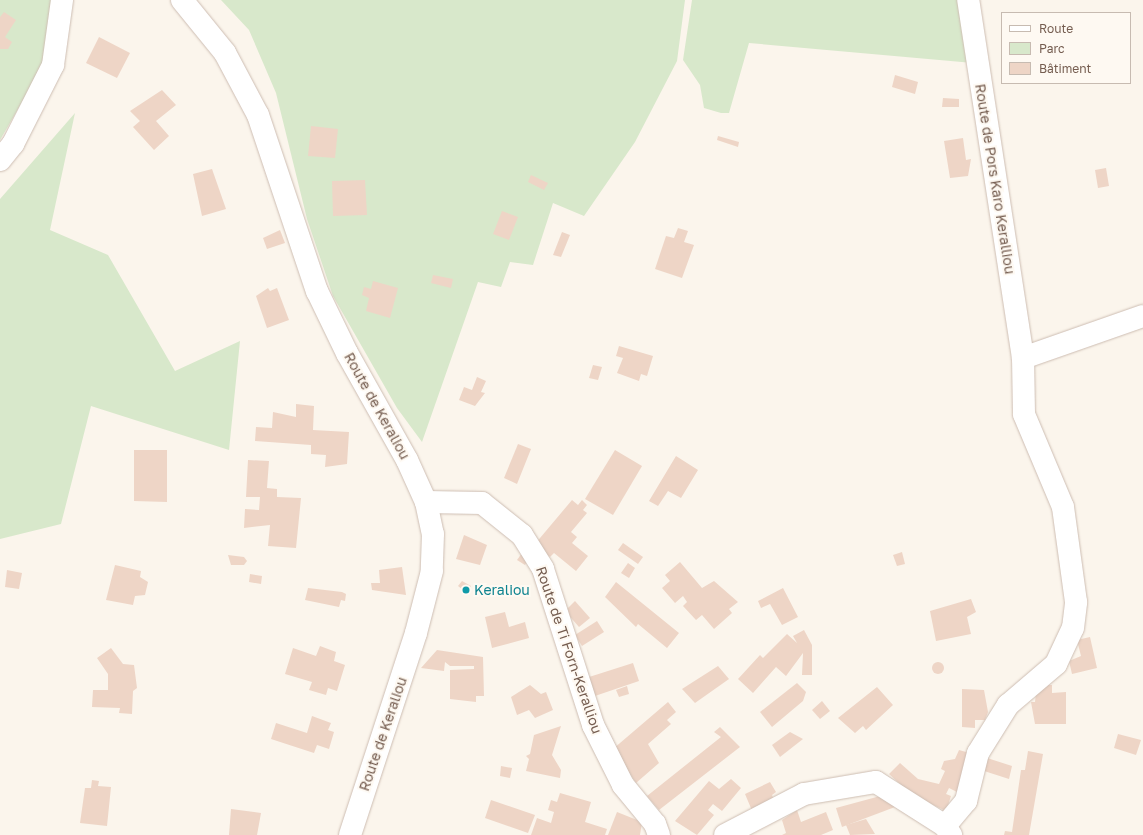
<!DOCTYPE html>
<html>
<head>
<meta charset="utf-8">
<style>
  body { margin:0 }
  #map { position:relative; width:1143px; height:835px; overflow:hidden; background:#fbf5ec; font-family:"Golos Text",sans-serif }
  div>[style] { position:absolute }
  .green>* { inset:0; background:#d8e8cb }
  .building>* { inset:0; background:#eed5c6 }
  .round { border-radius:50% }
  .roads { filter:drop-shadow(0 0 1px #cdbdb2) drop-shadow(0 0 1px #cdbdb2) }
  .minor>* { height:22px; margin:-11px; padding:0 11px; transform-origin:11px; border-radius:11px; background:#fff }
  .dots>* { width:11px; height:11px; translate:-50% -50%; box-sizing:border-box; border:2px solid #fef9f2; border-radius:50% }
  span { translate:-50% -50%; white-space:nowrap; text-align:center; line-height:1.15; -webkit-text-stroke:4px #fef9f2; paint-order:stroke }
  .street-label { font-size:14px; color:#755d50 }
  .culture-label { font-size:14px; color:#0d838f }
  .left { translate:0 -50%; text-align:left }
  .legend { position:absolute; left:1001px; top:12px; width:130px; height:72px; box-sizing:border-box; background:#fef9f2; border:1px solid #c7bbb1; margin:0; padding:5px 7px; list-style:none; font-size:12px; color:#755d50 }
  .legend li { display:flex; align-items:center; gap:8px; height:20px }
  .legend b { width:20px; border:1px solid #c7bbb1 }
</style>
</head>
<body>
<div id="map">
  <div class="green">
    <div style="clip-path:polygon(0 0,54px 0,43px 66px,0 140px)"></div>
    <div style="clip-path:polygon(221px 0,685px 0,677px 61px,635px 142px,584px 216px,553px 203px,533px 265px,510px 262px,501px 287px,478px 282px,422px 442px,397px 408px,333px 296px,307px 219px,276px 93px,249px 30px)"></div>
    <div style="clip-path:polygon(692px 0,962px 0,973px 63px,749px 43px,729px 113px,721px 113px,704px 108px,700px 85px,683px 60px)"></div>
    <div style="clip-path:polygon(75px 113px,50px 230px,108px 255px,175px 371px,240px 341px,229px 450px,91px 406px,61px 524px,0 539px,0 199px)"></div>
  </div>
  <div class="building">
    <div style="clip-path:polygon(4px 12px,16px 20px,5px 37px,12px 42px,8px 49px,0 49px,0 17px)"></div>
    <div style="clip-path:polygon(99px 37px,130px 53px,117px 78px,86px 63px)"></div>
    <div style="clip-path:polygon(895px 75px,918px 82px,915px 94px,892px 87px)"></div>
    <div style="clip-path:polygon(162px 90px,176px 105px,156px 121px,169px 136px,154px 150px,133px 127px,140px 121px,130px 111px)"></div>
    <div style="clip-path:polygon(943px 98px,959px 99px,959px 107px,942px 107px)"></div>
    <div style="clip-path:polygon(311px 126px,338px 129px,335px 158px,308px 156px)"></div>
    <div style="clip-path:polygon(718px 136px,739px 142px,738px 147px,717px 140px)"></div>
    <div style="clip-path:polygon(963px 138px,966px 160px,971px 159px,968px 176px,950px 178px,944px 141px)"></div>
    <div style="clip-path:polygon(1106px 168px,1109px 186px,1098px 188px,1095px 170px)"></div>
    <div style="clip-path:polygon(212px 169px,226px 209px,202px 216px,193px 174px)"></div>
    <div style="clip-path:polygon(531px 175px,548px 183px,544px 190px,528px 182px)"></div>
    <div style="clip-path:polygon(365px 180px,367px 215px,333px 216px,332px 181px)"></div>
    <div style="clip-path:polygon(502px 211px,518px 217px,509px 240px,493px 234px)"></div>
    <div style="clip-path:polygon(678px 228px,688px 231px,684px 242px,694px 245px,682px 278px,655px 269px,666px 236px,674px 238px)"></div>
    <div style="clip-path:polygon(280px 230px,285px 243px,267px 249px,263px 238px)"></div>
    <div style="clip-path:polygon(562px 232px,570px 235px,561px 257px,553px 255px)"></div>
    <div style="clip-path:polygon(433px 275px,453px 279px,451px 288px,431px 283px)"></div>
    <div style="clip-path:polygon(373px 281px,398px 288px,390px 318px,366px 311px,369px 298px,362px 295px,364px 287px,371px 289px)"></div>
    <div style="clip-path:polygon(268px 288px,270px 291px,277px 288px,289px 320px,267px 328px,256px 296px)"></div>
    <div style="clip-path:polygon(619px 346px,653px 356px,647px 376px,641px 374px,639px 381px,617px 373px,623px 358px,616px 356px)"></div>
    <div style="clip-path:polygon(593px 365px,602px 367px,598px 380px,589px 378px)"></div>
    <div style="clip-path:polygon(477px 377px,486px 381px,481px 392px,485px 393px,475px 406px,459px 400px,464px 387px,472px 390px)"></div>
    <div style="clip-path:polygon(296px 404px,314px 406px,313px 430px,349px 432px,347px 464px,325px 467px,326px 455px,311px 454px,311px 445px,255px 441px,256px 427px,272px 428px,273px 412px,296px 417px)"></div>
    <div style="clip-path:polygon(518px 444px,531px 449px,517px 484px,504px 478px)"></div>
    <div style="clip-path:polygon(134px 450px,167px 450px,167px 502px,134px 501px)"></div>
    <div style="clip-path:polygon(615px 450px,642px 466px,613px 515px,585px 499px)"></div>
    <div style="clip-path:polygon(676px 456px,698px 470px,681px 498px,668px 491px,658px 506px,649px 501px)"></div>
    <div style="clip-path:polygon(248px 460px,269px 461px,267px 488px,277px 489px,277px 497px,301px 498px,296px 548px,268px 546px,270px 525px,244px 528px,245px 509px,259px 510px,260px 497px,246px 497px)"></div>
    <div style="clip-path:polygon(572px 500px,578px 505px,582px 500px,587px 505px,583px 510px,587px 513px,571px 532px,577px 537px,572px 543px,588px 556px,576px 571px,554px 553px,550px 557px,535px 544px)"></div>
    <div style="clip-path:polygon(464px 535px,487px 545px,480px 565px,456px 559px)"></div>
    <div style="clip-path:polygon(623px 543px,643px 557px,638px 564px,618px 550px)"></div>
    <div style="clip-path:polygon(902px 552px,905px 564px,897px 566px,893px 555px)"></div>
    <div style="clip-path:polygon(522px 553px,529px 558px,525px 565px,517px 560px)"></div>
    <div style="clip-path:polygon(228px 555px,244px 557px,247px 561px,244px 565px,231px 565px)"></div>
    <div style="clip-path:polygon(680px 562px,702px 588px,714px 581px,738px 602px,729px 609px,732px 613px,714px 629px,702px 615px,696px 620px,683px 606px,687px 602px,683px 596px,675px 603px,662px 588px,670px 581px,665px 575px)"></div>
    <div style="clip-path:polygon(628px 563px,635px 568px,629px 578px,621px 573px)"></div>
    <div style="clip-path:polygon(115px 565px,141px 571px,140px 577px,148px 582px,145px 595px,135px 596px,133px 605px,106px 600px)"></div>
    <div style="clip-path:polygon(402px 567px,406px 595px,372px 590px,371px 583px,380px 583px,379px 570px)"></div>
    <div style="clip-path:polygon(7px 570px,22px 573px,19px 589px,5px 587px)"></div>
    <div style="clip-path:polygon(250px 574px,262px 576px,261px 584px,249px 582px)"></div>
    <div style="clip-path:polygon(462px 581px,471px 586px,467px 593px,458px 586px)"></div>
    <div style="clip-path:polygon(616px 582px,679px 633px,667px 648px,638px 624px,636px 627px,605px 597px)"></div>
    <div style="clip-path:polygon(308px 588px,342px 592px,346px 594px,345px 601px,341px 600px,339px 607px,305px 600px)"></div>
    <div style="clip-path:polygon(783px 588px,798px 617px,782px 625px,770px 604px,761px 608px,758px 601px)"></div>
    <div style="clip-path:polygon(971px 599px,976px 612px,967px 617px,971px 634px,936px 641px,930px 611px)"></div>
    <div style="clip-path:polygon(575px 601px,590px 618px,579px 627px,565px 611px)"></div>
    <div style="clip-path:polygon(505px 612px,509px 627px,525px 622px,529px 638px,492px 648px,485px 617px)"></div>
    <div style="clip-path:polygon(597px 621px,604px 632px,582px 646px,575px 635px)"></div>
    <div style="clip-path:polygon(804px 630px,812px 645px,812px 675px,802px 675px,803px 653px,786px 676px,776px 667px,753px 693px,738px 679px,760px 655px,763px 658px,787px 634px,797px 643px,793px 636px)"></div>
    <div style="clip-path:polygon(1090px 637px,1097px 668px,1072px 674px,1069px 661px,1081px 656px,1077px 640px)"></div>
    <div style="clip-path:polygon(320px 646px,336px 652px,334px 661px,345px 665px,337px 691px,328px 688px,326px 695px,309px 690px,312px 682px,285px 674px,293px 648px,316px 656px)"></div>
    <div style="clip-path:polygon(111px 648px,123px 664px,134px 665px,137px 688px,133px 691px,132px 714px,119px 713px,120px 708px,92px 707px,93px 690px,108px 690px,108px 674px,97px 658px)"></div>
    <div style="clip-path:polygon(437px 650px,483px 657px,484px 696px,476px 696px,476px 702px,450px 699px,450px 670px,474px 669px,474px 666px,450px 666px,445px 662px,444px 671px,421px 668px)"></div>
    <div class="round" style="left:932px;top:662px;width:12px;height:12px"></div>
    <div style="clip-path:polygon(633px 663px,639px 681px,592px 697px,586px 678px)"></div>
    <div style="clip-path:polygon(718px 666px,729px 679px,695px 703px,682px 689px)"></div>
    <div style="clip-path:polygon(797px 683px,806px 692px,803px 701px,772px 727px,760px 712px)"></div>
    <div style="clip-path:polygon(530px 685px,541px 694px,546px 692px,553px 710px,535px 718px,529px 710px,517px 715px,511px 697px)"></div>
    <div style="clip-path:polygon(1043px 685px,1052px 685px,1052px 693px,1066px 692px,1066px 724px,1035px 724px,1031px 702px,1035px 702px,1036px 692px)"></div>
    <div style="clip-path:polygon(627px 686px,629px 694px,619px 697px,616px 690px)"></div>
    <div style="clip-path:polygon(877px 687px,893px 705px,866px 730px,863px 726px,855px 733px,838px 718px)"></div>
    <div style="clip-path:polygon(962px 689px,984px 690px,988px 712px,985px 720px,975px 720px,975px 728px,962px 727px)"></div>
    <div style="clip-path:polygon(822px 701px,830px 711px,820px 719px,812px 710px)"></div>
    <div style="clip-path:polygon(668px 702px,676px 712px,667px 720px,671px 724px,648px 744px,659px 763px,636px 783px,613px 749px)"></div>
    <div style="clip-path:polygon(312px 716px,331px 723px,328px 730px,334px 732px,329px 749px,317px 745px,314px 753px,271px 739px,276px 723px,307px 733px)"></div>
    <div style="clip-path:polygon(561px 726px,552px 755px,561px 770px,560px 778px,526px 771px,529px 759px,526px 756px,530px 754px,534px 735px)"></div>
    <div style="clip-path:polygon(720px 727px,740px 747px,659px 810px,647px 796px,721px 737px,714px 732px)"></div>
    <div style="clip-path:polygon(790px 732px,803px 739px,780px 757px,772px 745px)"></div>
    <div style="clip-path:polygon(1118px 734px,1141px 740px,1136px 755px,1114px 748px)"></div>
    <div style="clip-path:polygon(959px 750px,973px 754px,957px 792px,949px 788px,946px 794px,951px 796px,946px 811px,912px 795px,889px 774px,900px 763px,918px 779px,939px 784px,945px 771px,941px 769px,944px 761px,955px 759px)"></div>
    <div style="clip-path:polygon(1028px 751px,1043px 754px,1029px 835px,1004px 835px,1005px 831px,1012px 832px,1021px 770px,1025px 770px)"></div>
    <div style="clip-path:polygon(984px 757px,1012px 766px,1009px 779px,981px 770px)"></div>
    <div style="clip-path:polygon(501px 766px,512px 768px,510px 778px,500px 776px)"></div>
    <div style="clip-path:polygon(731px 779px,741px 788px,722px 811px,713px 804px,708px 810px,714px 815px,697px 835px,675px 821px,709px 781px,719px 789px)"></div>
    <div style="clip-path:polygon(92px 780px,99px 781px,98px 786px,111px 787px,107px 826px,80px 823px,85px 788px,91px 788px)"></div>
    <div style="clip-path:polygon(770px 782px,776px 792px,772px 795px,775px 803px,753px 813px,745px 794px)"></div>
    <div style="clip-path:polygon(560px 793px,591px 802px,585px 822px,607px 829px,605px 835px,531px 835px,537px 818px,551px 823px,554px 812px,548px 810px,551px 800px,557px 802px)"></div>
    <div style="clip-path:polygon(884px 795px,903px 804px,842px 827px,836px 808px)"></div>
    <div style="clip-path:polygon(491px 800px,535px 815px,528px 833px,485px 818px)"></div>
    <div style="clip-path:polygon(231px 809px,261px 813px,257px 835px,229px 835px)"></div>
    <div style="clip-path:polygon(797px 810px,801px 822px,826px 812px,833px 830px,821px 835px,782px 835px,786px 833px,782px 820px)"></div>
    <div style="clip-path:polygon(617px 812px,642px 822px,640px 835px,608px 835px)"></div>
    <div style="clip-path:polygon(866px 819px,875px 834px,850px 835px,846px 825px)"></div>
  </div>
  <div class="roads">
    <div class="minor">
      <div style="left:182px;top:0;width:68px;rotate:50.9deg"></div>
      <div style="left:225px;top:53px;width:70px;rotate:62deg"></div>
      <div style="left:258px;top:115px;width:186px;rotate:71.5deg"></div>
      <div style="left:317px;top:291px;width:69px;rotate:64.2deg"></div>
      <div style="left:347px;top:353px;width:123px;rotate:60.7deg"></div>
      <div style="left:407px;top:460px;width:46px;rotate:65.7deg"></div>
      <div style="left:426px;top:502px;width:33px;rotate:78deg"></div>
      <div style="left:433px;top:534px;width:37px;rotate:92deg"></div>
      <div style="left:432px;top:571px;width:64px;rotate:104.5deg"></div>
      <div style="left:416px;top:633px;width:213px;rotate:108.1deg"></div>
      <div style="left:0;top:160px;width:21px;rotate:-51deg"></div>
      <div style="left:13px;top:144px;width:89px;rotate:-63.1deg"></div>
      <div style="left:53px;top:65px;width:66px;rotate:-82.1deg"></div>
      <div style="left:1023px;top:358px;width:127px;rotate:-19.3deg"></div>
      <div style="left:426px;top:502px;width:56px;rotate:1deg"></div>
      <div style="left:482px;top:503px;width:51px;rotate:38.7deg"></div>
      <div style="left:522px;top:535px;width:40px;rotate:58deg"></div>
      <div style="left:543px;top:569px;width:164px;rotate:72.2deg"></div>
      <div style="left:593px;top:725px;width:67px;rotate:63.4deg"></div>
      <div style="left:623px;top:785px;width:50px;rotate:50.6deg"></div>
      <div style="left:655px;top:824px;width:12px;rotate:70deg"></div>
      <div style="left:945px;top:826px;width:33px;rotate:-50deg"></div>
      <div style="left:966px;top:801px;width:49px;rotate:-76deg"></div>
      <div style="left:978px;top:753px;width:57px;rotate:-58deg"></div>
      <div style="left:1008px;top:705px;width:63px;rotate:-40.5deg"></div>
      <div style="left:1056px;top:664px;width:40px;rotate:-65deg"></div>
      <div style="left:1073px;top:628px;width:26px;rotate:-83deg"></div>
      <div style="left:1076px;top:602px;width:96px;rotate:-97.8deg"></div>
      <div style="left:1063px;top:507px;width:101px;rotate:-112.8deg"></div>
      <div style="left:1024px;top:414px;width:56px;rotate:-91deg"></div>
      <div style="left:1023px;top:358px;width:362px;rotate:-98.7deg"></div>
      <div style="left:725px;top:835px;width:89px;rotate:-27.4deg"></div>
      <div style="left:804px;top:794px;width:73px;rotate:-9.5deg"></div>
      <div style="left:876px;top:782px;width:82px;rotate:32.5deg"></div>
      <div style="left:945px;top:826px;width:11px;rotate:56deg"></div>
    </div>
  </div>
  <div class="dots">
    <div style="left:466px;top:590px;background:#0f9aa8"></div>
  </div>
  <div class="street-label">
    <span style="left:995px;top:179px;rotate:81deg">Route de Pors Karo Keralliou</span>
    <span style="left:377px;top:406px;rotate:61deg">Route de Keraliou</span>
    <span style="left:569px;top:650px;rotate:71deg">Route de Ti Forn-Keralliou</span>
    <span style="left:383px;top:734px;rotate:-71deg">Route de Keraliou</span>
  </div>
  <div class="culture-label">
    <span class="left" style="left:474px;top:590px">Keraliou</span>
  </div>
  <ul class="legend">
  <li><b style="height:5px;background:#fff"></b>Route</li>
  <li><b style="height:11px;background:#d8e8cb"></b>Parc</li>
  <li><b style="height:11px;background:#eed5c6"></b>Bâtiment</li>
  </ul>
</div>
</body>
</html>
